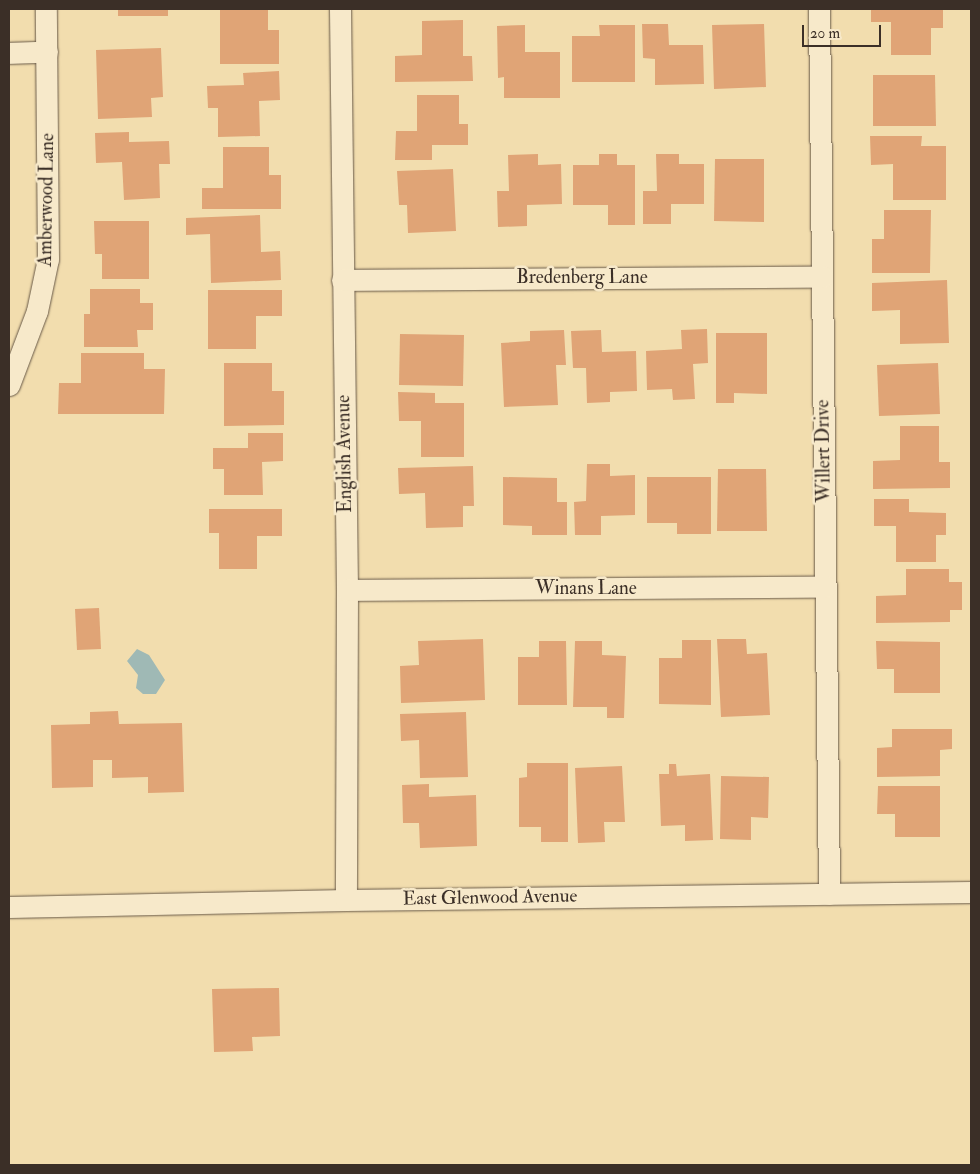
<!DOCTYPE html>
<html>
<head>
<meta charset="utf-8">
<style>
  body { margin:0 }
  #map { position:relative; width:980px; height:1174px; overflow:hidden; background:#f2ddae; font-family:"IM FELL Double Pica",serif }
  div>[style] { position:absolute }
  .water>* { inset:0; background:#9fb9b5 }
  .building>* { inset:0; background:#e0a476 }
  .roads { filter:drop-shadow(0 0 1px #695a49) drop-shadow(0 0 1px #695a49) }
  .minor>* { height:21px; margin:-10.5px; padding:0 10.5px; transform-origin:10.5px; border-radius:10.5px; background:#f7e9ca }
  span { translate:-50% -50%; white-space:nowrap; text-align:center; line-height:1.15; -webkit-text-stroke:5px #f7e9ca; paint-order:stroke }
  .street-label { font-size:19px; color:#3b2f27 }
  .frame { position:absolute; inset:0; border:10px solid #3b2f27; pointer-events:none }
  .scale { position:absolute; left:802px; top:25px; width:79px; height:22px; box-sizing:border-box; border:2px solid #3b2f27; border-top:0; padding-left:6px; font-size:15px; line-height:18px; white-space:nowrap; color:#3b2f27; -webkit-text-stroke:4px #f7e9ca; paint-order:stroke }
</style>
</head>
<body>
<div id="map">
  <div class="water">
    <div style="clip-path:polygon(137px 649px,149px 655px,165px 680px,156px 694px,143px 694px,136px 688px,138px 675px,127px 661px)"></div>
  </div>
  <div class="building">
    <div style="clip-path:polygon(118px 9px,168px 9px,168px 16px,118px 16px)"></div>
    <div style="clip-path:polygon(220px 9px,268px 9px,268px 30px,279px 30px,279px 64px,220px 64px)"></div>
    <div style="clip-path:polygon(871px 9px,943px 9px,943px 28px,931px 28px,931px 55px,891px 55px,891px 22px,871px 22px)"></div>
    <div style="clip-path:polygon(463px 20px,463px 56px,472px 56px,473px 81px,395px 82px,395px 56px,422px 55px,422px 21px)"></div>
    <div style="clip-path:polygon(642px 24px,668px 24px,669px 45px,703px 45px,704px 84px,655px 85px,655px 59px,643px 58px)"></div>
    <div style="clip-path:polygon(764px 24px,766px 87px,714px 89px,712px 25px)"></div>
    <div style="clip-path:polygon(525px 25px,525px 52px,560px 52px,560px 98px,504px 98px,504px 77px,498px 78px,497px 26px)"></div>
    <div style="clip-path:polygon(599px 25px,635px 25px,635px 82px,572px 82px,572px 36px,600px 36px)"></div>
    <div style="clip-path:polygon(161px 48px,163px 97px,151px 98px,152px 117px,98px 119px,96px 50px)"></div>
    <div style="clip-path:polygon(279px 71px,280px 100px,259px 101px,260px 136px,218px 137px,218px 108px,208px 108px,207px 86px,244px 85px,243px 73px)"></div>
    <div style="clip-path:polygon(873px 75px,935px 75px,936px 126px,873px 126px)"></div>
    <div style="clip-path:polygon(417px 95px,459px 95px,459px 124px,468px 124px,468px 145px,432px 145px,432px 160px,395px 160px,396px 131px,417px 131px)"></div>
    <div style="clip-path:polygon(129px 132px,129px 142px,169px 141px,170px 164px,159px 164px,160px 198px,124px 200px,122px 162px,96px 163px,95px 133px)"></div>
    <div style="clip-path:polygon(870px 136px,922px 136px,921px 146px,946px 146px,946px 200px,893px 200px,893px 164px,871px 165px)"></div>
    <div style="clip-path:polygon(223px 147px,269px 147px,269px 175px,281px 175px,281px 209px,202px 209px,202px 188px,223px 188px)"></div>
    <div style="clip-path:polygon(538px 154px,538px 165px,561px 164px,562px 204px,527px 205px,527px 226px,498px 227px,497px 191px,509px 191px,508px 155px)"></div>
    <div style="clip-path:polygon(599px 154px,617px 154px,617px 165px,635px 165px,635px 225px,608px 225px,608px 205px,573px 205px,573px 165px,599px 165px)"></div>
    <div style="clip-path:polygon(656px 154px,679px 154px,679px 164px,704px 164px,704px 204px,671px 204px,671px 224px,643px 224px,643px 191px,657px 191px)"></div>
    <div style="clip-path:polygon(715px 159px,764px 159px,764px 222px,714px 221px)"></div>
    <div style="clip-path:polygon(453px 169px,456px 231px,408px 233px,407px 205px,399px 205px,397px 171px)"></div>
    <div style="clip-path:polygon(884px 210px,931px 210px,930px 273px,872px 273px,872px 239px,884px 239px)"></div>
    <div style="clip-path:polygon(260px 215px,261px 252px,280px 251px,281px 280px,211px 283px,210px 234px,186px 235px,186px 218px)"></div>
    <div style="clip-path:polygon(94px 221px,149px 221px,149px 279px,102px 279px,102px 254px,95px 254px)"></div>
    <div style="clip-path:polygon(947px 280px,949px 343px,900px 344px,900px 310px,872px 311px,872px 283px)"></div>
    <div style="clip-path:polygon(90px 289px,140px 289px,140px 303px,153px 303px,153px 330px,137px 330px,138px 347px,84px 347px,84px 314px,90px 314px)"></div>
    <div style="clip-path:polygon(208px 290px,282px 290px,282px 316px,256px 316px,256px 349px,208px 349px)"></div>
    <div style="clip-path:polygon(707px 329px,708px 363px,693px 364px,695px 399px,673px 400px,672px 389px,647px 390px,646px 351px,682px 349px,681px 330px)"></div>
    <div style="clip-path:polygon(564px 330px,566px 365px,556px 365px,558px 405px,504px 407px,501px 343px,530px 341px,530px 331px)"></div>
    <div style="clip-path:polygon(601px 330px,602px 352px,636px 351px,637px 391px,610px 392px,610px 402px,587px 403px,586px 368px,573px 368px,571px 331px)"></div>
    <div style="clip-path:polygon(716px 333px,767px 333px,767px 394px,734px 393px,734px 403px,716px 403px)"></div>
    <div style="clip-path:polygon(400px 334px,464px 335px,463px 386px,399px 385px)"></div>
    <div style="clip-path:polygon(81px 353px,144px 353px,144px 369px,165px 369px,164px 414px,58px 414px,59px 383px,81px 383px)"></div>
    <div style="clip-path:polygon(224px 363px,272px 363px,272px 391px,284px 391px,284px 425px,224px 426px)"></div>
    <div style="clip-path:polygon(938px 363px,940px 414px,879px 416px,877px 365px)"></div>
    <div style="clip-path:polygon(398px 392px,435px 393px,435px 403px,464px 403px,464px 457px,421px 457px,421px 421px,399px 421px)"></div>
    <div style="clip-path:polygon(900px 426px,939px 426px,939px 462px,950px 462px,950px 488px,873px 489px,873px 461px,900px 460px)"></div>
    <div style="clip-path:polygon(248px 433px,283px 433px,283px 461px,262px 462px,263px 495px,224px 495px,224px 469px,213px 469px,213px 448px,248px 448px)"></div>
    <div style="clip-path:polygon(587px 464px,610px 464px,610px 476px,635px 475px,635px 515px,601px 516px,601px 535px,575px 535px,574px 502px,586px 501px)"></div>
    <div style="clip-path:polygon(473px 466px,474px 506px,463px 506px,463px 527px,426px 528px,425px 493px,399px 494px,398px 468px)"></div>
    <div style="clip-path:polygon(718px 469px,766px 469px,767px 531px,717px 531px)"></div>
    <div style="clip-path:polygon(503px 477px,557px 478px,557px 502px,567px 502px,567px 535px,532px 535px,532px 526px,503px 525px)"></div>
    <div style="clip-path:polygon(647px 477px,711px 477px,711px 534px,677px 534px,677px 523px,647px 523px)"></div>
    <div style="clip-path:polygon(874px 499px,909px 499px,909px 512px,946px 513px,946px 535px,936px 535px,936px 562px,896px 562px,896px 526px,874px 526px)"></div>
    <div style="clip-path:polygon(209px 509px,282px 509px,282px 536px,257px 536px,257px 569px,219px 569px,219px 533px,209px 533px)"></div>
    <div style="clip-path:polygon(906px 569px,949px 569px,949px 582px,962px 582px,962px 610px,950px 610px,950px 622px,876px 623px,876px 596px,906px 595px)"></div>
    <div style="clip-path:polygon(99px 608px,101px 649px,77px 650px,75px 609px)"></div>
    <div style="clip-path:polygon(483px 639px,485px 700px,401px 703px,400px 666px,419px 665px,418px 641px)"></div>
    <div style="clip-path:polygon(717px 639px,746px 639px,747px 654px,767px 653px,770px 715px,721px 717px)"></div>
    <div style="clip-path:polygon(682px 640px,711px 640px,711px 705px,659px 704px,659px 658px,682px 658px)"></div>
    <div style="clip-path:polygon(539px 641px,566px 641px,567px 705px,518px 705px,518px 657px,539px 657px)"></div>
    <div style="clip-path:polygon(575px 641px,602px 641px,602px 655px,626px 656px,624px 718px,607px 718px,607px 707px,573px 707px)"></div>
    <div style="clip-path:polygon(876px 641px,940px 642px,940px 693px,894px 693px,894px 669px,877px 669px)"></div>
    <div style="clip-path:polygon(118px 711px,119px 724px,182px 723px,184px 792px,148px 793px,148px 777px,112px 778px,112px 760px,93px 760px,93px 787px,52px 788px,51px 725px,90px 724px,90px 712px)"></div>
    <div style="clip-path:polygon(466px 712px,468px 777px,420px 778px,419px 740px,401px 741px,400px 714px)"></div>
    <div style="clip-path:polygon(892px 729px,952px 729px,952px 749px,940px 750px,940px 776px,877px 777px,877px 748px,892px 747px)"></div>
    <div style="clip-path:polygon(527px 763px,568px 763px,568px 842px,541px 842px,541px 827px,519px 827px,519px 778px,527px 777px)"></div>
    <div style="clip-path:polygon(669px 764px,676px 764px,677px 776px,710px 774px,713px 840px,685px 841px,685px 825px,661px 826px,659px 774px,669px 774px)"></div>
    <div style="clip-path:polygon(622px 766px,625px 822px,604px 822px,605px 842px,578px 843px,575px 768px)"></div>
    <div style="clip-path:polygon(721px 776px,769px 777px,768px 818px,751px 817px,751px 840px,720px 839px)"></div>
    <div style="clip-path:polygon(429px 784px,429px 797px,476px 795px,477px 846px,420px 848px,419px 823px,403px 823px,402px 785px)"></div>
    <div style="clip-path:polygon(878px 786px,940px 786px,940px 837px,895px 837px,895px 814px,877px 814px)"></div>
    <div style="clip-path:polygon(279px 988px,280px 1036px,252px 1037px,253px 1051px,214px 1052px,212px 989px)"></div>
  </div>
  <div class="roads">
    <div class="minor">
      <div style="left:340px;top:9px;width:581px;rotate:89.31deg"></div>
      <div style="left:347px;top:590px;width:310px;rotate:90.2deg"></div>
      <div style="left:819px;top:9px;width:885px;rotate:89.35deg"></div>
      <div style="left:9px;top:53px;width:38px;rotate:-2deg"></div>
      <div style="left:342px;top:280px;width:480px;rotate:-0.4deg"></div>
      <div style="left:9px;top:385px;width:79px;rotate:-69.3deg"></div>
      <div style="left:37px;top:311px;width:53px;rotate:-78.1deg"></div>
      <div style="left:48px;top:259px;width:250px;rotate:-90.5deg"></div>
      <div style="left:347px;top:590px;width:478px;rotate:-0.4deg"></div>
      <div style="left:9px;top:907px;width:337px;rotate:-1.2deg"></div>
      <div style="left:346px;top:900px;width:625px;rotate:-0.73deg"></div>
    </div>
  </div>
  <div class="street-label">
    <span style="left:47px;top:200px;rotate:-89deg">Amberwood Lane</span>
    <span style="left:582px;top:278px">Bredenberg Lane</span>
    <span style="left:824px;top:451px;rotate:-91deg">Willert Drive</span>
    <span style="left:345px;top:454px;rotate:-91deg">English Avenue</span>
    <span style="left:586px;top:589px">Winans Lane</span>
    <span style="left:490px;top:898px;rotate:-1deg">East Glenwood Avenue</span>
  </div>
  <div class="frame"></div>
  <div class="scale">20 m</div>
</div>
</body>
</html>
